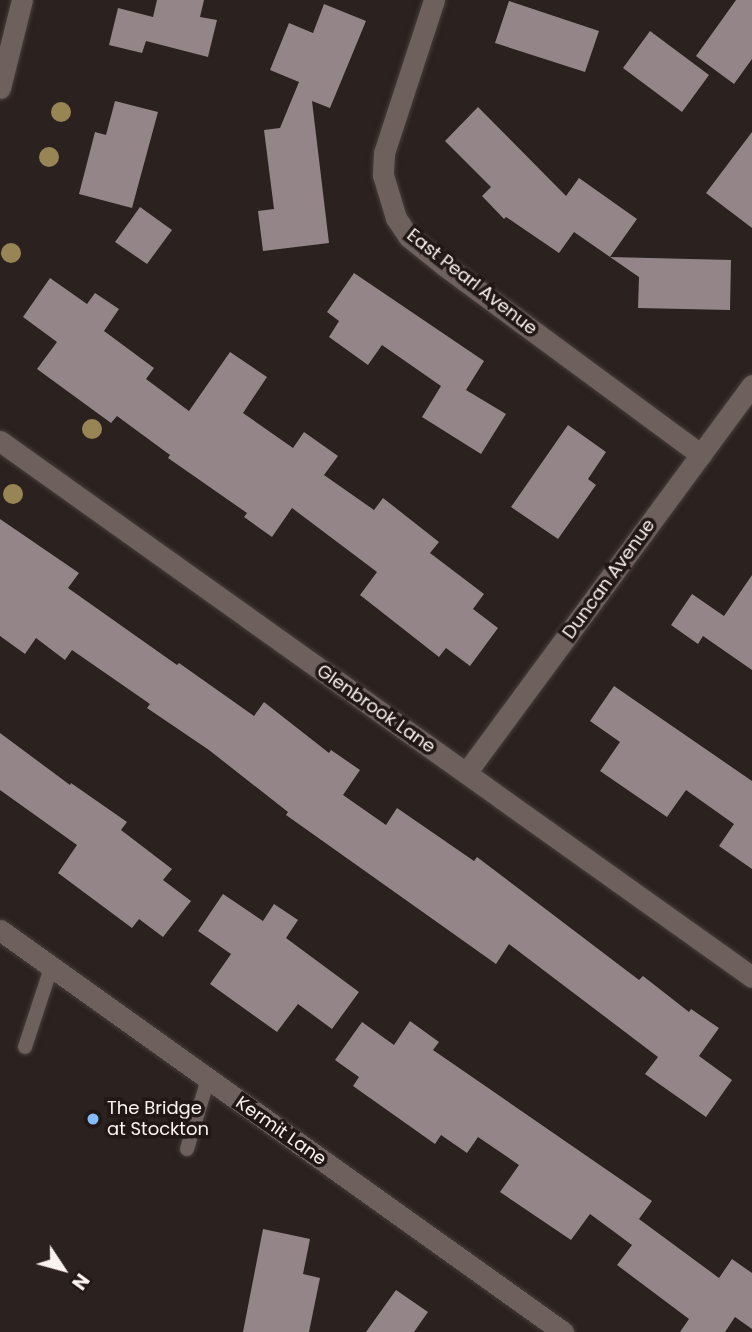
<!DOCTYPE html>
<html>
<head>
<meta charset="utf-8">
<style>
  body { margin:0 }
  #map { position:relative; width:752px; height:1332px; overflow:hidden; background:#2b211e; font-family:Poppins,sans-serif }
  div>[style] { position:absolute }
  .building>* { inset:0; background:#948688 }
  .roads { filter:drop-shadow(0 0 2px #463d3b) drop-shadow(0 0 2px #463d3b) }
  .lane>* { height:14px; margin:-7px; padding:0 7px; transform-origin:7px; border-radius:7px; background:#6d605d }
  .street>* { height:21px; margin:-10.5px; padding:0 10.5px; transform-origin:10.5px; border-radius:10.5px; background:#6d605d }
  .secondary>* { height:21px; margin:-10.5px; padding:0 10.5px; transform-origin:10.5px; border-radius:10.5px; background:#6d605d }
  .trees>* { width:20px; height:20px; margin:-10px; border-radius:50%; background:#988555 }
  .dots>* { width:19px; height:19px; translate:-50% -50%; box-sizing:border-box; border:4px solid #211715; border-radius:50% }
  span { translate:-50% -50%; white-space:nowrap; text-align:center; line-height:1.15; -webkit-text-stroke:7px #211715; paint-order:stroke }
  .street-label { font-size:18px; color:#faf3f0 }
  .poi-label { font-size:18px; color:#faf3f0 }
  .left { translate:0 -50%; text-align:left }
  .north { position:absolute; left:28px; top:1234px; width:70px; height:70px; -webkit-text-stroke:5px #211715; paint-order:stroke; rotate:126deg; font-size:19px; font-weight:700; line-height:28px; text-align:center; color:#faf3f0 }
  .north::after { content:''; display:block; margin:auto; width:24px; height:32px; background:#faf3f0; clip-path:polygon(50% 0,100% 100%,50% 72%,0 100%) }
</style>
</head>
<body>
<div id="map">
  <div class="building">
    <div style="clip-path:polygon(157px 0,204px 0,200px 17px,217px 20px,208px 57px,146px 41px,142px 53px,109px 45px,118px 8px,153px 17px)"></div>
    <div style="clip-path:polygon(736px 0,752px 0,752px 59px,734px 84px,696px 56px)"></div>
    <div style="clip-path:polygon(509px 1px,599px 31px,585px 72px,495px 43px)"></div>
    <div style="clip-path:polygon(324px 4px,366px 21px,330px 108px,312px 101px,329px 243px,263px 251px,258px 211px,274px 209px,264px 130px,280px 128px,299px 82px,270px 70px,289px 23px,313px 33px)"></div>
    <div style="clip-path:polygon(650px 31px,709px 75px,682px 112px,623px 68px)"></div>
    <div style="clip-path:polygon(115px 101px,158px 112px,132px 208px,79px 194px,95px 132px,106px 135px)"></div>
    <div style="clip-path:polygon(478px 107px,566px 196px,579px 178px,637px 219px,610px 257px,574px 232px,559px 253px,506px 217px,504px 219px,482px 196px,491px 187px,445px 141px)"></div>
    <div style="clip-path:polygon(752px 132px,752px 228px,706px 193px)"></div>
    <div style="clip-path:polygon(140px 207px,172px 230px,147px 264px,115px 242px)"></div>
    <div style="clip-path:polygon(610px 257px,731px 260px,730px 310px,638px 308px,639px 277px)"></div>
    <div style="clip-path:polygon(354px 273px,484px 361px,466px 390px,506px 414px,481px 454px,422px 417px,441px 386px,382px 345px,368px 365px,329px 337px,339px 321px,327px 312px)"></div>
    <div style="clip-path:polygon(50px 278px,87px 304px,95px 293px,119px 309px,104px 331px,154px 368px,146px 379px,189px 411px,230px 352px,267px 377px,243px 413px,293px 448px,304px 432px,338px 456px,324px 475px,374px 510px,383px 498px,439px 542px,430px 553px,484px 594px,473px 609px,498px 628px,470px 666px,446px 648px,439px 657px,360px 595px,377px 572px,292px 508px,272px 537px,244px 517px,247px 513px,168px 458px,170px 455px,117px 416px,111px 423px,37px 369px,57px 342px,23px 317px)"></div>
    <div style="clip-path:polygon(568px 425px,606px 452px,588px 479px,596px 485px,558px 539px,511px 507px)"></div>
    <div style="clip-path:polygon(0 519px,79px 573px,68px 588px,177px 665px,179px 663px,254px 716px,264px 702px,329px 753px,331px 750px,360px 770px,343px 795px,386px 825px,397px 808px,474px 861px,477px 857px,639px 980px,643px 976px,689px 1012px,691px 1009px,719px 1028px,699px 1056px,732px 1080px,706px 1117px,645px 1074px,658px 1057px,509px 944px,496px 964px,286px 815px,288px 812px,209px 750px,147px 708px,150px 704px,72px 650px,65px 660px,36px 638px,25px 654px,0 636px)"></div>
    <div style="clip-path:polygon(752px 575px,752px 670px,703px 636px,698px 644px,671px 625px,692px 594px,724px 616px)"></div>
    <div style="clip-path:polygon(614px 686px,752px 781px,752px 869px,719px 846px,734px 824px,686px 790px,667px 817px,600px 771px,620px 742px,590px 721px)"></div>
    <div style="clip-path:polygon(0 733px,70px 785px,71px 783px,127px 822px,121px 830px,172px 869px,163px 880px,191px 901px,163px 937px,139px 919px,132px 928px,58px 873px,77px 845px,0 790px)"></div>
    <div style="clip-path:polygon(223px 894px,263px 921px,274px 904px,298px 920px,286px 938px,359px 992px,332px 1029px,298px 1004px,277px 1032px,210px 984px,231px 954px,198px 931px)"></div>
    <div style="clip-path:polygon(410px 1021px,439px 1042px,433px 1050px,652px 1201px,639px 1219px,719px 1278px,732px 1259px,752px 1273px,752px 1329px,735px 1317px,725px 1332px,680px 1332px,689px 1319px,617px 1265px,632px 1245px,590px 1214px,571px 1240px,500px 1192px,519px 1165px,478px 1137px,467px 1153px,441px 1135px,435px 1144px,353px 1086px,359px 1077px,335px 1060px,362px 1022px,394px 1045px)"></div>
    <div style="clip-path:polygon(263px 1229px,310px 1239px,303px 1274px,320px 1278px,309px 1332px,243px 1332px)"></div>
    <div style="clip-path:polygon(396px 1290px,428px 1312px,414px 1332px,366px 1332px)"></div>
  </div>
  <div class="roads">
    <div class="lane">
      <div style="left:25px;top:1047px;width:83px;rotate:-71.8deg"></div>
      <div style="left:187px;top:1149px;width:73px;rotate:-73.3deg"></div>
    </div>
    <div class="street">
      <div style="left:434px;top:0;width:161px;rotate:108.1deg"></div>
      <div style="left:384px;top:153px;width:22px;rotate:93deg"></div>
      <div style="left:383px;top:175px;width:45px;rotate:73.2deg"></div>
      <div style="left:396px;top:218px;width:23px;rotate:56deg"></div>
      <div style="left:409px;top:237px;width:46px;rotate:38.9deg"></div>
      <div style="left:445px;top:266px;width:318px;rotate:36.4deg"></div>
      <div style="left:0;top:441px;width:923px;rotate:35.48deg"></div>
      <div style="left:466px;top:773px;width:482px;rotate:-53.6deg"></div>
    </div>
    <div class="secondary">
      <div style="left:0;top:88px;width:91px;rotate:-76deg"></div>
      <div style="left:0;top:930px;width:692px;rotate:35.53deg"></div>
    </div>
  </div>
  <div class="trees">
    <div style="left:61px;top:112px"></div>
    <div style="left:49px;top:157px"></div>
    <div style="left:11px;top:253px"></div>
    <div style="left:92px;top:429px"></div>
    <div style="left:13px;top:494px"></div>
  </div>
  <div class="dots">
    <div style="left:93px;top:1119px;background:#85bbfb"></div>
  </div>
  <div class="street-label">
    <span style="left:472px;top:282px;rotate:38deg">East Pearl Avenue</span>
    <span style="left:609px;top:579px;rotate:-54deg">Duncan Avenue</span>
    <span style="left:376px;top:709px;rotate:35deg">Glenbrook Lane</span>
    <span style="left:281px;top:1131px;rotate:35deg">Kermit Lane</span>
  </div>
  <div class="poi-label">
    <span class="left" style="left:107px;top:1119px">The Bridge<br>at Stockton</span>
  </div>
  <div class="north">N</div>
</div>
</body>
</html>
